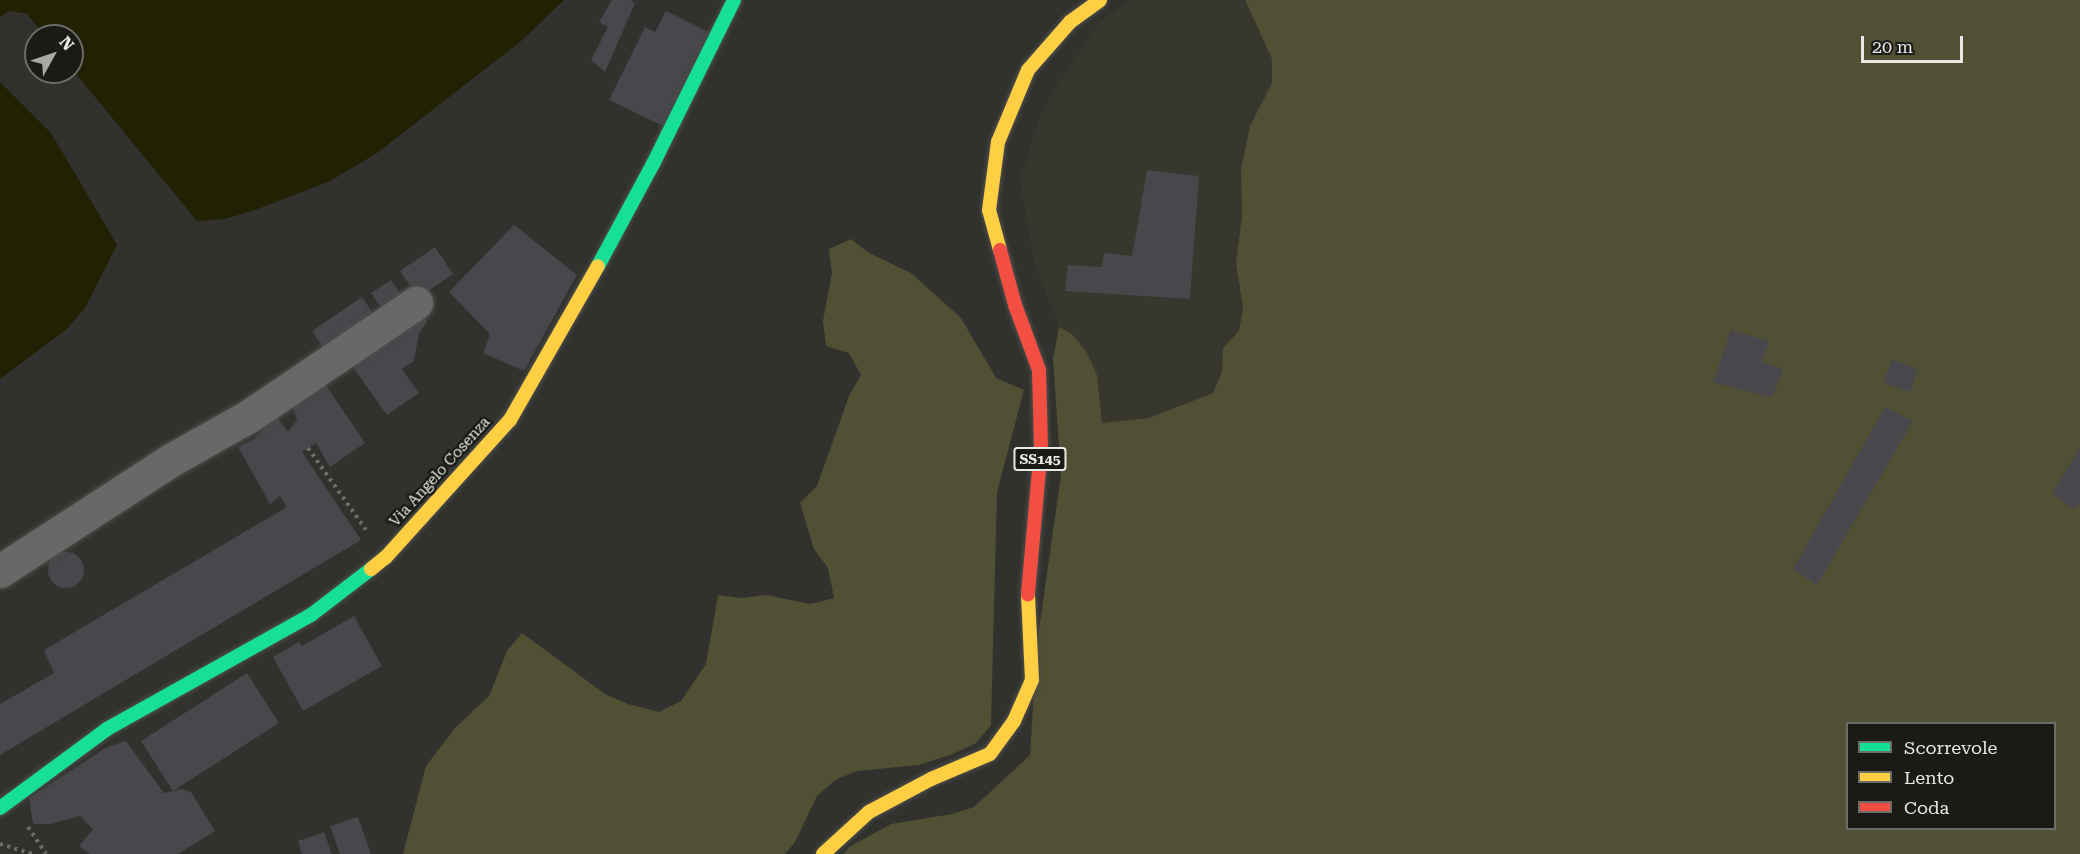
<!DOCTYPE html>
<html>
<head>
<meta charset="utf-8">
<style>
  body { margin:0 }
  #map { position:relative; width:2080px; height:854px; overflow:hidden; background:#31312e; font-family:"Roboto Serif",serif }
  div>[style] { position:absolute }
  .built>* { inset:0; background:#37372d }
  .green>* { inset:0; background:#515035 }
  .water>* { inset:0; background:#222104 }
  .pier>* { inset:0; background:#31312e }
  .building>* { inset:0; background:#47474c }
  .round { border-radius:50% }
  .path>* { height:4px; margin-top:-2px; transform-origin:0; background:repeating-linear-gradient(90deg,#6c6c6a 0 3px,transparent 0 7.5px) }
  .roads { filter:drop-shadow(0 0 2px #4e4e4c) drop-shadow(0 0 2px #4e4e4c) }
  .street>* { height:33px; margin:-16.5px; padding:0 16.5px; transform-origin:16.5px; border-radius:16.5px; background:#686866 }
  .fast>* { height:14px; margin:-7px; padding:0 7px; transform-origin:7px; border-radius:7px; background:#16e098 }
  .slow>* { height:14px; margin:-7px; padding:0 7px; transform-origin:7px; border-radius:7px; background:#ffcf43 }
  .jam>* { height:14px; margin:-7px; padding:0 7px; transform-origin:7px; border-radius:7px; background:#f24e42 }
  span { translate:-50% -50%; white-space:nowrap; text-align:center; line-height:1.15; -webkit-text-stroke:5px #1a1a17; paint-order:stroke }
  .shield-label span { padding:2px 4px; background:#1a1a17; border:2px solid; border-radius:4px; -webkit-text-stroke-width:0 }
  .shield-label { font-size:14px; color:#e8e8e5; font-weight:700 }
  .street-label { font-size:15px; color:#e8e8e5 }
  .legend { position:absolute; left:1846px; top:722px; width:210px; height:108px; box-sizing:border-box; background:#1a1a17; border:2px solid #6c6c69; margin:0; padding:8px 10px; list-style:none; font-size:18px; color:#e8e8e5 }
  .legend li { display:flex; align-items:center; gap:12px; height:30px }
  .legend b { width:30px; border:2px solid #6c6c69 }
  .north { position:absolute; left:24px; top:24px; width:60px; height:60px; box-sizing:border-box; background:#1a1a17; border:2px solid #6c6c69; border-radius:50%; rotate:50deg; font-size:16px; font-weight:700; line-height:24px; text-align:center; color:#e8e8e5 }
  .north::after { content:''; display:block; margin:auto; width:21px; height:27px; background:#a8a8a5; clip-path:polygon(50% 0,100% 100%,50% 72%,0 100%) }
  .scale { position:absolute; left:1861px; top:36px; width:102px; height:27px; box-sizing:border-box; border:3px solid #e8e8e5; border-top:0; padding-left:8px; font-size:18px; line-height:21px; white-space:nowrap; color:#e8e8e5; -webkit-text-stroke:4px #1a1a17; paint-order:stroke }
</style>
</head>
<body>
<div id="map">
  <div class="built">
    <div style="clip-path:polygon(1130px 0,1245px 0,1272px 59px,1272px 83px,1250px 126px,1241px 169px,1242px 217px,1236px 263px,1243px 308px,1239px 331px,1223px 348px,1222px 372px,1213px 393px,1149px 418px,1102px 423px,1097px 375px,1086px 351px,1071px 333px,1059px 327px,1034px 262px,1020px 180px,1042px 110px,1097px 25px)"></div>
  </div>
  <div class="green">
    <div style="clip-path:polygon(evenodd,1245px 0,2080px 0,2080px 854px,843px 854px,849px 847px,891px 824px,952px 814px,974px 807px,1030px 755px,1037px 644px,1061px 475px,1053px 359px,1059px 327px,1071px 333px,1086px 351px,1097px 375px,1102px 423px,1149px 418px,1213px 393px,1222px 372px,1223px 348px,1239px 331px,1243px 308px,1236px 263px,1242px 217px,1241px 169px,1250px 126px,1272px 83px,1272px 59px,1245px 0,1848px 724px,2054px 724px,2054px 828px,1848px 828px,1848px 724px)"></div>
    <div style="clip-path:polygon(851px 239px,869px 253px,911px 273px,961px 318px,996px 378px,1024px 390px,997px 492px,991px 725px,976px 743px,953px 754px,919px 765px,857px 771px,835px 780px,817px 796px,795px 842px,785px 854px,403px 854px,426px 766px,455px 728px,489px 696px,507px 651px,522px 633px,605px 694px,628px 704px,659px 712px,681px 701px,706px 664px,718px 595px,742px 598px,766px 595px,811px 604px,834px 598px,828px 568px,814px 549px,800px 503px,817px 486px,849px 396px,861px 375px,849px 353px,826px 346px,823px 321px,832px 273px,829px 249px)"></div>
  </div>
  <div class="water">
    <div style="clip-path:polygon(0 0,564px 0,520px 42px,377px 153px,330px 181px,255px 210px,225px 219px,197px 221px,173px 217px,72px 72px,72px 36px,45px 36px,27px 14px,9px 11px,0 17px)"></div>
    <div style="clip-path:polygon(0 82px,60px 142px,119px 232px,117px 245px,85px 308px,67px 329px,0 379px)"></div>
  </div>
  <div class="pier">
    <div style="clip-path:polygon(72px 69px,197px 221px,190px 223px,171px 220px,151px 204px,60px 73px,72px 72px)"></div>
    <div style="clip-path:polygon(44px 121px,84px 168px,122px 231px,120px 244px,117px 245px)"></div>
  </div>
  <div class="building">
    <div style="clip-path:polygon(612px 0,630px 0,635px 3px,605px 72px,591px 60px,608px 27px,599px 22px)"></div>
    <div style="clip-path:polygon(666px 11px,709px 32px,663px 126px,609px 100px,645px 27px,655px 32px)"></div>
    <div style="clip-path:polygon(1147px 170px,1199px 176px,1190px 299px,1065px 291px,1068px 265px,1102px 267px,1104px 253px,1132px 256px)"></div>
    <div style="clip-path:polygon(514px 225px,577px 275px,524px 371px,483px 353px,490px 334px,449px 292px)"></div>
    <div style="clip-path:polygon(435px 247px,453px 274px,330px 358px,312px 331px,362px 297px,374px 315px,382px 309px,371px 293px,391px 280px,400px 293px,410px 286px,400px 271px)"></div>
    <div style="clip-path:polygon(423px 312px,427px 322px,419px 333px,414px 361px,402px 369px,419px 393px,387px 415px,350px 363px)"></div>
    <div style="clip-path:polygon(1731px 330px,1769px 341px,1762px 362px,1783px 369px,1772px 398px,1713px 382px)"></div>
    <div style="clip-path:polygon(1892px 360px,1918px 369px,1910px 392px,1883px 383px)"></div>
    <div style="clip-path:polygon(323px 381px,365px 443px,330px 467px,316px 443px,302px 452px,361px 540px,0 755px,0 704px,54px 673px,44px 650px,287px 507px,280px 496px,270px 504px,238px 447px,254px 439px,276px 416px,288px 432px,297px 420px,291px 403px)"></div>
    <div style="clip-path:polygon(1885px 407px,1913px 421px,1817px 585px,1793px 569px)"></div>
    <div style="clip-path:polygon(2080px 447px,2080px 502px,2075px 510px,2052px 494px)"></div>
    <div class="round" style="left:48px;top:552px;width:36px;height:36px"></div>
    <div style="clip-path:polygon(354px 616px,382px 666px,303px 711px,273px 657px,299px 642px,302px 646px)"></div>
    <div style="clip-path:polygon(247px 673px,279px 723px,173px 791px,181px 789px,191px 792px,215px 831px,178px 854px,90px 854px,79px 846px,93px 829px,80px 816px,50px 824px,33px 824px,29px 798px,107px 747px,126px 741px,164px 793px,173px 791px,141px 741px)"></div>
    <div style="clip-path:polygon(358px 817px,371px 854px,340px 854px,330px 826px)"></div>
    <div style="clip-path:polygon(324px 832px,332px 854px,302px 854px,298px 841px)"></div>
  </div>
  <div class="path">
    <div style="left:308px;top:448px;width:100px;rotate:54.7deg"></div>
    <div style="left:28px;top:827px;width:32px;rotate:56deg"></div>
    <div style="left:0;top:844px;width:34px;rotate:17deg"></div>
  </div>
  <div class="roads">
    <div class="street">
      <div style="left:0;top:571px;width:204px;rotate:-33deg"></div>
      <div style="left:171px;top:460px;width:90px;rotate:-29.4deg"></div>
      <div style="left:249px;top:416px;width:202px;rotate:-34.1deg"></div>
    </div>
    <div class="fast">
      <div style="left:598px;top:266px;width:116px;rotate:-61.7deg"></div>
      <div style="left:653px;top:164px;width:183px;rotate:-63.7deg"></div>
      <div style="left:0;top:808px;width:133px;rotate:-36.4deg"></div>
      <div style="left:107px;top:729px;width:234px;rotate:-29.2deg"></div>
      <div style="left:311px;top:615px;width:76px;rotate:-37.5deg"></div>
    </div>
    <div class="slow">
      <div style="left:1000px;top:250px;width:41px;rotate:-105.4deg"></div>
      <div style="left:989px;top:210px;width:69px;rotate:-82.5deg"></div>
      <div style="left:998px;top:142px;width:78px;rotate:-67.4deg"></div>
      <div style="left:1028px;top:70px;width:64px;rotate:-48.8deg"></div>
      <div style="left:1070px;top:22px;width:37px;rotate:-36deg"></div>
      <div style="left:371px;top:569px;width:19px;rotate:-39deg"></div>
      <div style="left:386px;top:557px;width:185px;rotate:-47.9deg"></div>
      <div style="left:510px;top:420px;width:177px;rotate:-60.3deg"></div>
      <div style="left:823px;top:854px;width:62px;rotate:-42.4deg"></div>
      <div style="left:869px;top:812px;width:70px;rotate:-28deg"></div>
      <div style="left:931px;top:779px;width:64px;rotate:-23deg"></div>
      <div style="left:990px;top:754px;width:41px;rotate:-54deg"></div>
      <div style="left:1014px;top:721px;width:45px;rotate:-66.3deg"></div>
      <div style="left:1032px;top:680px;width:86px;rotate:-92.7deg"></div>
    </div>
    <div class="jam">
      <div style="left:1000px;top:250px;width:57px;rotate:74.7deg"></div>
      <div style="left:1015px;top:305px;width:69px;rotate:69.7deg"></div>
      <div style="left:1039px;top:370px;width:78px;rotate:88.5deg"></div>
      <div style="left:1041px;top:448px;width:147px;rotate:95.1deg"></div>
    </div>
  </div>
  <div class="shield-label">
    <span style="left:1040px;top:459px">SS145</span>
  </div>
  <div class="street-label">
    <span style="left:440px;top:472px;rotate:-48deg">Via Angelo Cosenza</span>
  </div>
  <ul class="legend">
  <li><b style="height:8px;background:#16e098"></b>Scorrevole</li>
  <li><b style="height:8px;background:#ffcf43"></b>Lento</li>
  <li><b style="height:8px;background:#f24e42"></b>Coda</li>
  </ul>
  <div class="north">N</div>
  <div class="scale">20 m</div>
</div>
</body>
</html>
